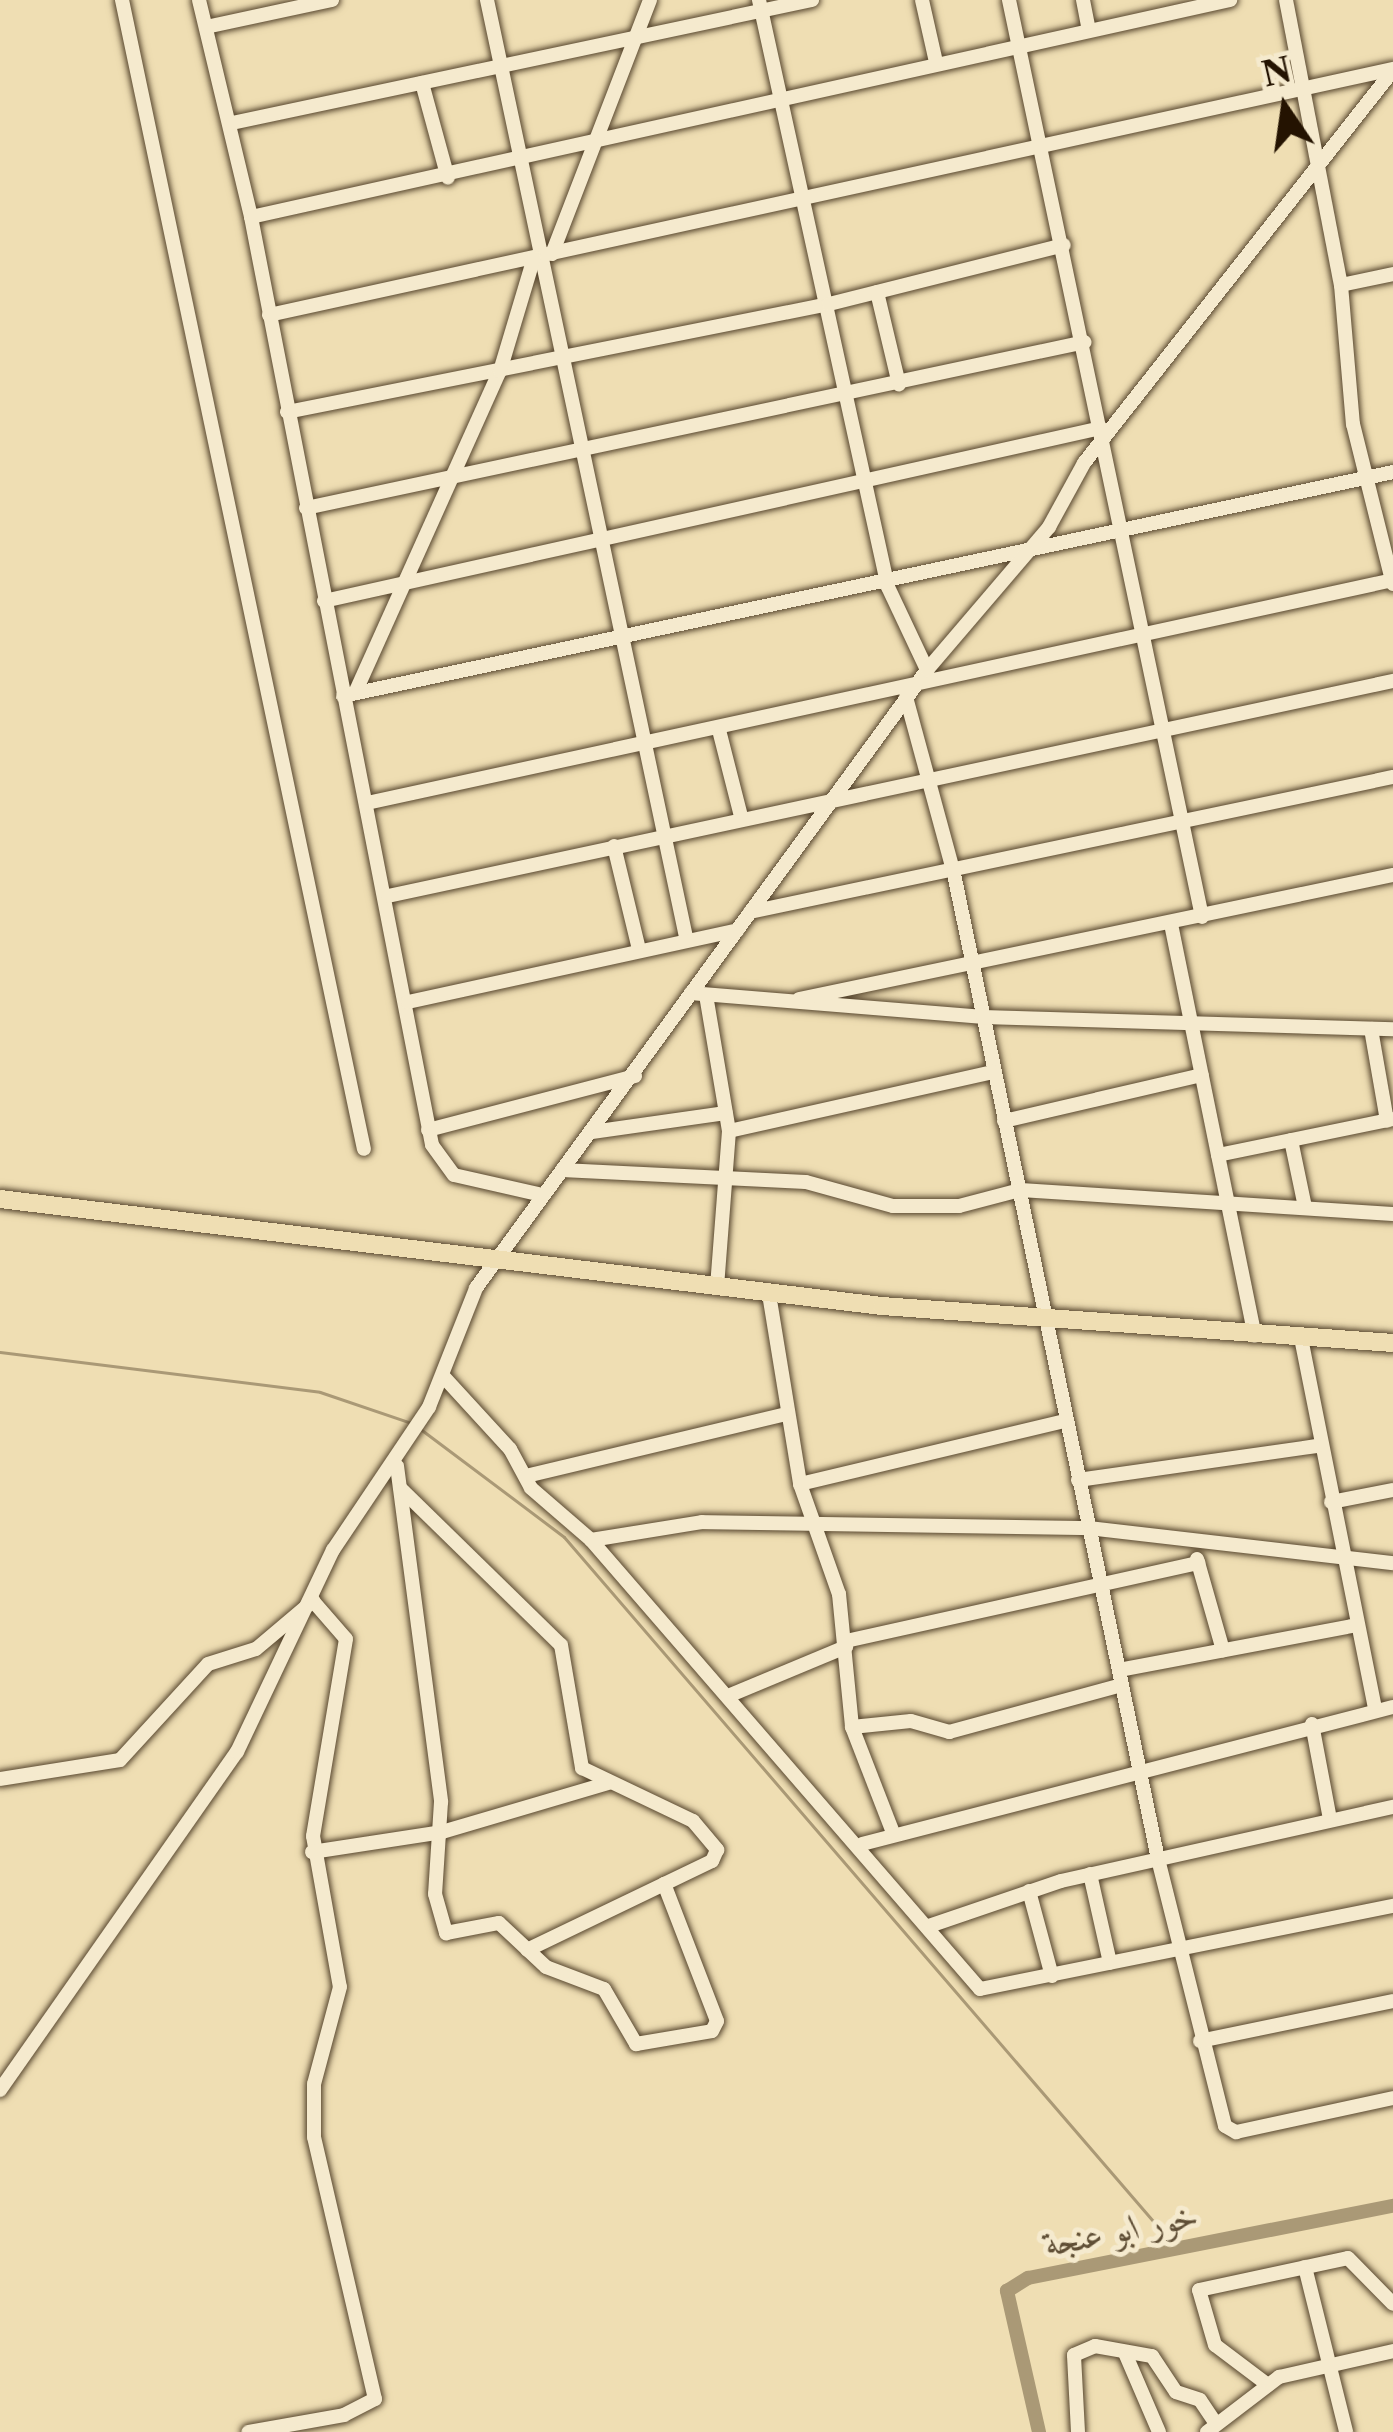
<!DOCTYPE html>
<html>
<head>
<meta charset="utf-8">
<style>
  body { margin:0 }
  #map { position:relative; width:1393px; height:2432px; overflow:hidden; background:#efdeb3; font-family:"Libre Caslon Text",Amiri,serif }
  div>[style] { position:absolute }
  .stream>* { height:3px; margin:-1.5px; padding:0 1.5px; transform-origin:1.5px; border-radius:1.5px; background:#aa9976 }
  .canal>* { height:14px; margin:-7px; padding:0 7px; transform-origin:7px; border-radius:7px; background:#aa9976 }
  .roads { filter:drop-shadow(0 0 3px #57462e) drop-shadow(0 0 3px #57462e) }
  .minor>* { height:14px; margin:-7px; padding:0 7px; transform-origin:7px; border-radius:7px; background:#f5eace }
  .highway>* { height:18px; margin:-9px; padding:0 9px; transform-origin:9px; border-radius:9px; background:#efdeb3 }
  span { translate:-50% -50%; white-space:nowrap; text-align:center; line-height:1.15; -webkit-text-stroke:10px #f5eace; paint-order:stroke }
  .water-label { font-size:36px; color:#604f36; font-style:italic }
  .north { position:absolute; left:1225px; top:48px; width:120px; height:120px; -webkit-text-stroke:9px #f5eace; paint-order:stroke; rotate:347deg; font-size:33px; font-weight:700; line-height:48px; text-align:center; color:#241301 }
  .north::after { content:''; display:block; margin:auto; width:42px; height:54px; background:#241301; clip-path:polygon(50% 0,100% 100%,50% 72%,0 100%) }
</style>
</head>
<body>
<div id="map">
  <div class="stream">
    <div style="left:0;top:1352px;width:322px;rotate:7.1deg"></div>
    <div style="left:320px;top:1392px;width:96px;rotate:18.8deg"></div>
    <div style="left:419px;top:1428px;width:181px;rotate:36.9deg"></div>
    <div style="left:564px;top:1537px;width:940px;rotate:49.27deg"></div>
  </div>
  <div class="canal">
    <div style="left:1039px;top:2432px;width:145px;rotate:-102.8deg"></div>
    <div style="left:1007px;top:2291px;width:25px;rotate:-32deg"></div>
    <div style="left:1028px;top:2278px;width:372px;rotate:-11.2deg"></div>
  </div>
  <div class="roads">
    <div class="minor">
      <div style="left:122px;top:0;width:1174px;rotate:78.11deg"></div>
      <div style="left:199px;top:0;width:223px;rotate:76.5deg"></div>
      <div style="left:251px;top:217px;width:945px;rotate:78.96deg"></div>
      <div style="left:432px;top:1145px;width:37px;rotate:54deg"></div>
      <div style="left:454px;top:1175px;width:90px;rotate:12.8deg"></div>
      <div style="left:487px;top:0;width:958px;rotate:78.01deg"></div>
      <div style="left:759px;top:0;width:601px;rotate:77.61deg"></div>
      <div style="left:888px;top:587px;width:92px;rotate:64.8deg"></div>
      <div style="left:922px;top:0;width:64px;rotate:77.3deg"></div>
      <div style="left:1009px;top:0;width:937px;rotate:78.11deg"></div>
      <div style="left:1083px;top:0;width:31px;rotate:79deg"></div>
      <div style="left:1286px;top:0;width:290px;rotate:79.1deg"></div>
      <div style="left:1341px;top:285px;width:140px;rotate:85.1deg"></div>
      <div style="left:1353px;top:424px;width:165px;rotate:76deg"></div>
      <div style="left:206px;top:27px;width:129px;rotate:-12.1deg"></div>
      <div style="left:422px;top:83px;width:98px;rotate:74.7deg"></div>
      <div style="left:232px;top:123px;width:593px;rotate:-11.97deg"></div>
      <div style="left:251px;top:217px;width:1003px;rotate:-12.5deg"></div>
      <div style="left:552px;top:254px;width:272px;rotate:-68.9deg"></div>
      <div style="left:1341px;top:285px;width:53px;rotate:-11.9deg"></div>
      <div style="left:877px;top:292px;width:95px;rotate:76.6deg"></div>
      <div style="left:269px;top:315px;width:1151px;rotate:-12.35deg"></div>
      <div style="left:287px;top:412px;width:553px;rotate:-11.27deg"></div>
      <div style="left:829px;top:304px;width:242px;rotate:-14.1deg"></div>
      <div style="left:306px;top:508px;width:796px;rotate:-12.03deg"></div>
      <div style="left:324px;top:601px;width:796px;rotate:-12.55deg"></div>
      <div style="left:355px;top:693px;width:353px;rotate:-65.8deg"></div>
      <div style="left:500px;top:371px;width:118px;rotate:-73.3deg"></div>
      <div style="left:343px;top:696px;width:1074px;rotate:-12.04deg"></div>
      <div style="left:906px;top:697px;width:183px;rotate:74.8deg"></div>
      <div style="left:954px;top:874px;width:1006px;rotate:78.3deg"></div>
      <div style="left:1158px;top:1859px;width:275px;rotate:75.9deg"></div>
      <div style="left:1225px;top:2126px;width:13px;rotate:29deg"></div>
      <div style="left:1236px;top:2132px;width:161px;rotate:-12.2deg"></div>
      <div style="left:719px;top:730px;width:89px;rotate:75.7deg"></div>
      <div style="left:367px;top:803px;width:1050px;rotate:-12.26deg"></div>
      <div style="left:614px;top:846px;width:106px;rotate:76.4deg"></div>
      <div style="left:388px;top:896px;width:1028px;rotate:-12.08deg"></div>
      <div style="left:750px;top:912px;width:657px;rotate:-11.86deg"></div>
      <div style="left:1171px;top:924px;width:420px;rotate:78.5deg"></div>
      <div style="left:691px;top:993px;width:293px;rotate:4.7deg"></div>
      <div style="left:983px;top:1017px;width:410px;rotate:1.7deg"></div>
      <div style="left:706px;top:995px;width:138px;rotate:80.4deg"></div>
      <div style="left:729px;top:1131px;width:156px;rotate:94.4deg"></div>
      <div style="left:799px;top:999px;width:607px;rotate:-11.79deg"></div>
      <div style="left:408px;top:1002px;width:337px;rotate:-12.3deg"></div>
      <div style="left:1371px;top:1029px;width:93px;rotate:80.1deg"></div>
      <div style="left:1004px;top:1121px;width:203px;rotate:-13.1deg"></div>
      <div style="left:428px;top:1130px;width:214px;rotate:-14.6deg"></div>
      <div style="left:729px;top:1131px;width:271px;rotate:-12.6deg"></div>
      <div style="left:592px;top:1132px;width:135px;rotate:-8.1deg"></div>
      <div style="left:1291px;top:1140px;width:68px;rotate:78.2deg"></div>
      <div style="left:1218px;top:1155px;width:179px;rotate:-11.6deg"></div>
      <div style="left:562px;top:1170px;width:244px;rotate:2.8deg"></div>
      <div style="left:806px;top:1182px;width:90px;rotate:15.4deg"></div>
      <div style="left:893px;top:1206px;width:66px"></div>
      <div style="left:959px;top:1206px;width:63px;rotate:-14.7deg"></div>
      <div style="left:1020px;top:1190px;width:374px;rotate:3.7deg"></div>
      <div style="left:769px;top:1294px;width:193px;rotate:80.7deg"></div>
      <div style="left:800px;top:1484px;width:117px;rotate:70.5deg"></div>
      <div style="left:839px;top:1594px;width:134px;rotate:84.4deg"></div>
      <div style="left:852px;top:1727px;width:110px;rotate:68.8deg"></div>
      <div style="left:1301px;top:1338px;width:379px;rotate:78.7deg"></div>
      <div style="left:443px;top:1376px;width:99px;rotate:47.5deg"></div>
      <div style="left:510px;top:1449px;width:44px;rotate:61.7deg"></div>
      <div style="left:531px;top:1488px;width:79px;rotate:40.9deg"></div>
      <div style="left:591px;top:1540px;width:594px;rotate:49.1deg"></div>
      <div style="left:980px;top:1989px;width:421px;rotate:-11.4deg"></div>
      <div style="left:397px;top:1466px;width:339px;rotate:82.5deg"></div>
      <div style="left:441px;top:1802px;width:92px;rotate:93.7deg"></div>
      <div style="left:435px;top:1894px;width:41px;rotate:74.2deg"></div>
      <div style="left:446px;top:1933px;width:54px;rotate:-10.7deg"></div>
      <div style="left:499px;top:1923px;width:64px;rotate:43.1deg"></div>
      <div style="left:546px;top:1967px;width:62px;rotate:20.8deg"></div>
      <div style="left:604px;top:1989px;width:64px;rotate:59.8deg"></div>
      <div style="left:636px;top:2044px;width:77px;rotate:-9.7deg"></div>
      <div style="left:712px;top:2031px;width:11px;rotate:-63deg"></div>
      <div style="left:717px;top:2021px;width:147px;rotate:-111.1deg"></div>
      <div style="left:526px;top:1476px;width:267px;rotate:-13.4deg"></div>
      <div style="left:1078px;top:1480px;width:241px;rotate:-8.1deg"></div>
      <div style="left:800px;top:1484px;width:272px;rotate:-13.4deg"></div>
      <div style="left:401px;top:1489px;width:223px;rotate:44.3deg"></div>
      <div style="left:561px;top:1645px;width:125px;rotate:80.3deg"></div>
      <div style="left:582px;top:1768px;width:123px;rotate:25.5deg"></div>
      <div style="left:693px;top:1821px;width:38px;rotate:50deg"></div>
      <div style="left:717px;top:1850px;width:12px;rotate:114deg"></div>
      <div style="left:712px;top:1861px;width:205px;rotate:154.3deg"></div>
      <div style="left:1331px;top:1502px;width:63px;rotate:-11deg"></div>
      <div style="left:591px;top:1540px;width:112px;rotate:-9.2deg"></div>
      <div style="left:702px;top:1522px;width:387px;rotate:0.9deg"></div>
      <div style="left:1089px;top:1528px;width:306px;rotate:6.6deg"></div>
      <div style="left:1197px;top:1559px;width:95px;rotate:74.1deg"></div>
      <div style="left:846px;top:1641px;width:361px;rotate:-12.5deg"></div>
      <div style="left:1119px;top:1670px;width:243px;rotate:-10.7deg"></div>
      <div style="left:728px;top:1696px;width:128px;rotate:-22.6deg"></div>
      <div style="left:1312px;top:1724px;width:97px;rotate:79.3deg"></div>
      <div style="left:852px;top:1727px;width:59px;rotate:-5.8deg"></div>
      <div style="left:911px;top:1721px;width:40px;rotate:16deg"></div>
      <div style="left:949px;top:1732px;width:179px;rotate:-15.2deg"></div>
      <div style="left:0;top:1779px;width:121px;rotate:-9deg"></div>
      <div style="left:120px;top:1760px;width:130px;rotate:-47.5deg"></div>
      <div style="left:208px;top:1664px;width:50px;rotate:-17.4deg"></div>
      <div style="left:256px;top:1649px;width:75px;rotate:-40.1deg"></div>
      <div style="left:313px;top:1601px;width:50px;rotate:49deg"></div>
      <div style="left:346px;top:1639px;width:200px;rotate:99.5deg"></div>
      <div style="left:313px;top:1836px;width:153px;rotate:79.9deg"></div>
      <div style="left:340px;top:1987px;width:100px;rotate:105deg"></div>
      <div style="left:314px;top:2084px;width:53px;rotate:90deg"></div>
      <div style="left:314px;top:2137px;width:269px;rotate:76.9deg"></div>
      <div style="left:375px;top:2399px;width:35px;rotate:153deg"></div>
      <div style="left:344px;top:2415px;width:97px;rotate:169.9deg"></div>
      <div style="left:862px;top:1844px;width:548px;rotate:-14.47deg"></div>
      <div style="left:312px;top:1852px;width:132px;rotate:-8.7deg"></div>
      <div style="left:442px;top:1832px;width:173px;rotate:-16.4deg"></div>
      <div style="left:1090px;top:1874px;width:91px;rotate:77.3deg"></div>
      <div style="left:1029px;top:1891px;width:88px;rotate:74.9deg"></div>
      <div style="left:929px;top:1926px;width:139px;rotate:-18.8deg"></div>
      <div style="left:1061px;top:1881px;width:340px;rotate:-12.6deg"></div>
      <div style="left:1200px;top:2041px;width:197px;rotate:-11.7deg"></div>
      <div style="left:0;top:2090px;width:413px;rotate:-55deg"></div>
      <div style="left:237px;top:1752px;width:224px;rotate:-64.6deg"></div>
      <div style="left:333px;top:1550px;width:172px;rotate:-56.1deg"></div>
      <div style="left:429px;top:1407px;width:128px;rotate:-68.4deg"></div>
      <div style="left:476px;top:1288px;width:765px;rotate:-53.88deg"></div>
      <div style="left:927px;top:670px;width:188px;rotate:-49.5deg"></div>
      <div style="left:1049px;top:527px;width:73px;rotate:-61.3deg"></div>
      <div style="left:1084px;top:463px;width:500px;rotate:-51.8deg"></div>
      <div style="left:1305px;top:2267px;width:170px;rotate:76deg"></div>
      <div style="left:1125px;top:2353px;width:86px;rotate:66.7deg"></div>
      <div style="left:1268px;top:2385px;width:66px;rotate:-143deg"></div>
      <div style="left:1215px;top:2345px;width:57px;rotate:-106.2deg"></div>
      <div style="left:1199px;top:2290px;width:152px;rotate:-12.1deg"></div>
      <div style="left:1348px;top:2258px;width:64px;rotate:45.6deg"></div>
      <div style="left:1078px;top:2432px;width:77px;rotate:-93deg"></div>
      <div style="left:1074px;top:2355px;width:23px;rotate:-23deg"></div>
      <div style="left:1095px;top:2346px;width:58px;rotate:10deg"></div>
      <div style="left:1152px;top:2356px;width:43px;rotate:56.3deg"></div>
      <div style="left:1176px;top:2392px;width:25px;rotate:18deg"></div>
      <div style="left:1200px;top:2400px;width:29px;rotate:56deg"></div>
      <div style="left:1207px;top:2432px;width:91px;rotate:-37.4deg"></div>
      <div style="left:1279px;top:2377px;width:117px;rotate:-12.8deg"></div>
    </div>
    <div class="highway">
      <div style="left:0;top:1199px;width:888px;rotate:6.92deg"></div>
      <div style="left:882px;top:1306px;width:512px;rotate:4.14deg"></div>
    </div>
  </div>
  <div class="water-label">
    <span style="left:1122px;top:2229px;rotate:-11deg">خور ابو عنجة</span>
  </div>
  <div class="north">N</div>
</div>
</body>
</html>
